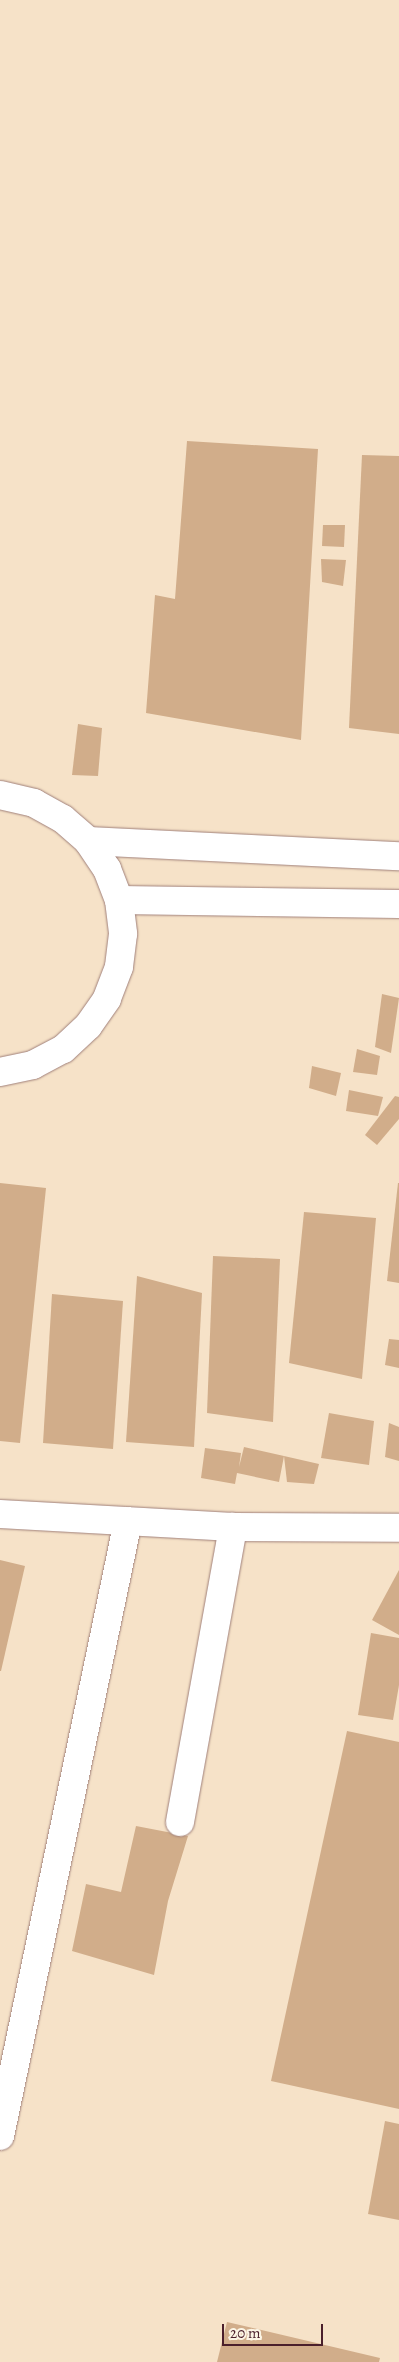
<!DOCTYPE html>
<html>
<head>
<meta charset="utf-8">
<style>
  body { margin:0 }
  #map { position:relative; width:399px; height:2362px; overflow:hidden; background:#f6e2c8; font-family:Alegreya,serif }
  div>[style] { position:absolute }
  .building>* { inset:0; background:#d1ad8a }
  .roads { filter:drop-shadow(0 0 1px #a0807a) drop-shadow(0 0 1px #a0807a) }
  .minor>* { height:28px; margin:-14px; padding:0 14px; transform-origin:14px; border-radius:14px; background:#fff }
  span { translate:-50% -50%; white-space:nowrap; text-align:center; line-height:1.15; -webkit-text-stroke:4px #fcf5e5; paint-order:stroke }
  .scale { position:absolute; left:222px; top:2324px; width:101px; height:22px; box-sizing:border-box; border:2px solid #4a1f2b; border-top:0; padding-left:6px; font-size:15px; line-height:18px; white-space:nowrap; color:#4a1f2b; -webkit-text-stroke:4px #fcf5e5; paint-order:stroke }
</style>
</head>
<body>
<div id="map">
  <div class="building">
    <div style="clip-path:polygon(187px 441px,318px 449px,301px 740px,146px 713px,155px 595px,175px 599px)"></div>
    <div style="clip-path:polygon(362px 455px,399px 456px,399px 734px,349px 728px)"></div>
    <div style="clip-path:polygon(323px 525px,345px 525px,344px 547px,322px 546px)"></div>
    <div style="clip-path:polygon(321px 559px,346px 560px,343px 586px,322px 582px)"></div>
    <div style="clip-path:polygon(78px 724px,102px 728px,98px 776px,72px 775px)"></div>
    <div style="clip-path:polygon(382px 994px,399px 998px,391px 1053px,375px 1047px)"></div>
    <div style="clip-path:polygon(357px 1049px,380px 1056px,377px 1075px,353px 1072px)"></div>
    <div style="clip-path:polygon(312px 1066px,341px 1073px,336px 1096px,309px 1088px)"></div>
    <div style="clip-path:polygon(349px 1090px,383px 1097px,378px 1116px,346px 1111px)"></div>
    <div style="clip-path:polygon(395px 1096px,399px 1097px,399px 1119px,377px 1145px,365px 1135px)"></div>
    <div style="clip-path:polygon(0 1183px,46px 1188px,20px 1443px,0 1441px)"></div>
    <div style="clip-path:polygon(398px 1183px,399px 1183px,399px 1283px,387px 1281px)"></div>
    <div style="clip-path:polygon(304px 1212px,376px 1218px,362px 1379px,289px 1363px)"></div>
    <div style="clip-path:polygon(213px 1256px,280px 1259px,273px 1422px,207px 1413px)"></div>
    <div style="clip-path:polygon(137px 1276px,202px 1293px,194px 1447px,126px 1442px)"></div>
    <div style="clip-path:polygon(52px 1294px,123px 1301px,113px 1449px,43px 1443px)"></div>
    <div style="clip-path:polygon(389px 1339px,399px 1340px,399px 1368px,385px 1365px)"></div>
    <div style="clip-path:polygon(329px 1413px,374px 1421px,369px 1465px,321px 1458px)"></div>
    <div style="clip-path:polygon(389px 1423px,399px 1427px,399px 1461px,385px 1457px)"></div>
    <div style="clip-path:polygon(244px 1447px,284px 1456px,279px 1482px,237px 1473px,235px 1484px,201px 1478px,205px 1448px,241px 1453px,239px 1467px)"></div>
    <div style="clip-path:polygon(284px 1456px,319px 1464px,314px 1484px,287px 1482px)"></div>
    <div style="clip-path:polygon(0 1560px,25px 1566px,1px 1671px,0 1671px)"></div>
    <div style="clip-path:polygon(399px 1570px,399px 1635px,372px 1620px)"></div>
    <div style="clip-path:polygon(371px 1633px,399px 1638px,399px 1685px,393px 1720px,358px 1715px)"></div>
    <div style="clip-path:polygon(347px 1731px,399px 1742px,399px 2109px,271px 2081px)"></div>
    <div style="clip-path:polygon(136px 1826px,188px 1836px,168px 1901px,154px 1975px,72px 1951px,86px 1884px,121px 1892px)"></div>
    <div style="clip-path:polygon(385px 2121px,399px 2124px,399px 2220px,368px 2214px)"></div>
    <div style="clip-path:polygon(227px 2322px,380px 2358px,379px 2362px,217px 2362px)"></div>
  </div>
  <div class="roads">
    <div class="minor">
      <div style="left:0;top:795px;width:35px;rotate:13deg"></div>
      <div style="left:34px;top:803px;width:33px;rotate:29deg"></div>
      <div style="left:63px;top:819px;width:33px;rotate:41deg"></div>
      <div style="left:88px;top:841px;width:34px;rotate:56deg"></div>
      <div style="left:107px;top:869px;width:33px;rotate:69deg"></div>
      <div style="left:119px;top:900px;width:34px;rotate:83deg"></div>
      <div style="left:123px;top:934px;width:33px;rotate:97deg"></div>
      <div style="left:119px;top:967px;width:34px;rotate:111deg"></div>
      <div style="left:107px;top:999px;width:33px;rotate:125deg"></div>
      <div style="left:88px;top:1026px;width:34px;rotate:137deg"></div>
      <div style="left:63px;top:1049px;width:34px;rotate:152deg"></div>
      <div style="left:33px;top:1065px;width:34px;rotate:168deg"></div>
      <div style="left:88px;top:841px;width:311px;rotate:2.8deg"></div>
      <div style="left:119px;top:900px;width:280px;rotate:0.8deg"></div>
      <div style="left:0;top:1514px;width:233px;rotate:3.2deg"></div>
      <div style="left:233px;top:1527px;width:166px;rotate:0.3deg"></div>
      <div style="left:180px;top:1822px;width:300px;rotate:-79.8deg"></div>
      <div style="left:0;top:2136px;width:628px;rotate:-78.24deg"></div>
    </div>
  </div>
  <div class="scale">20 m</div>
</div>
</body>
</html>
